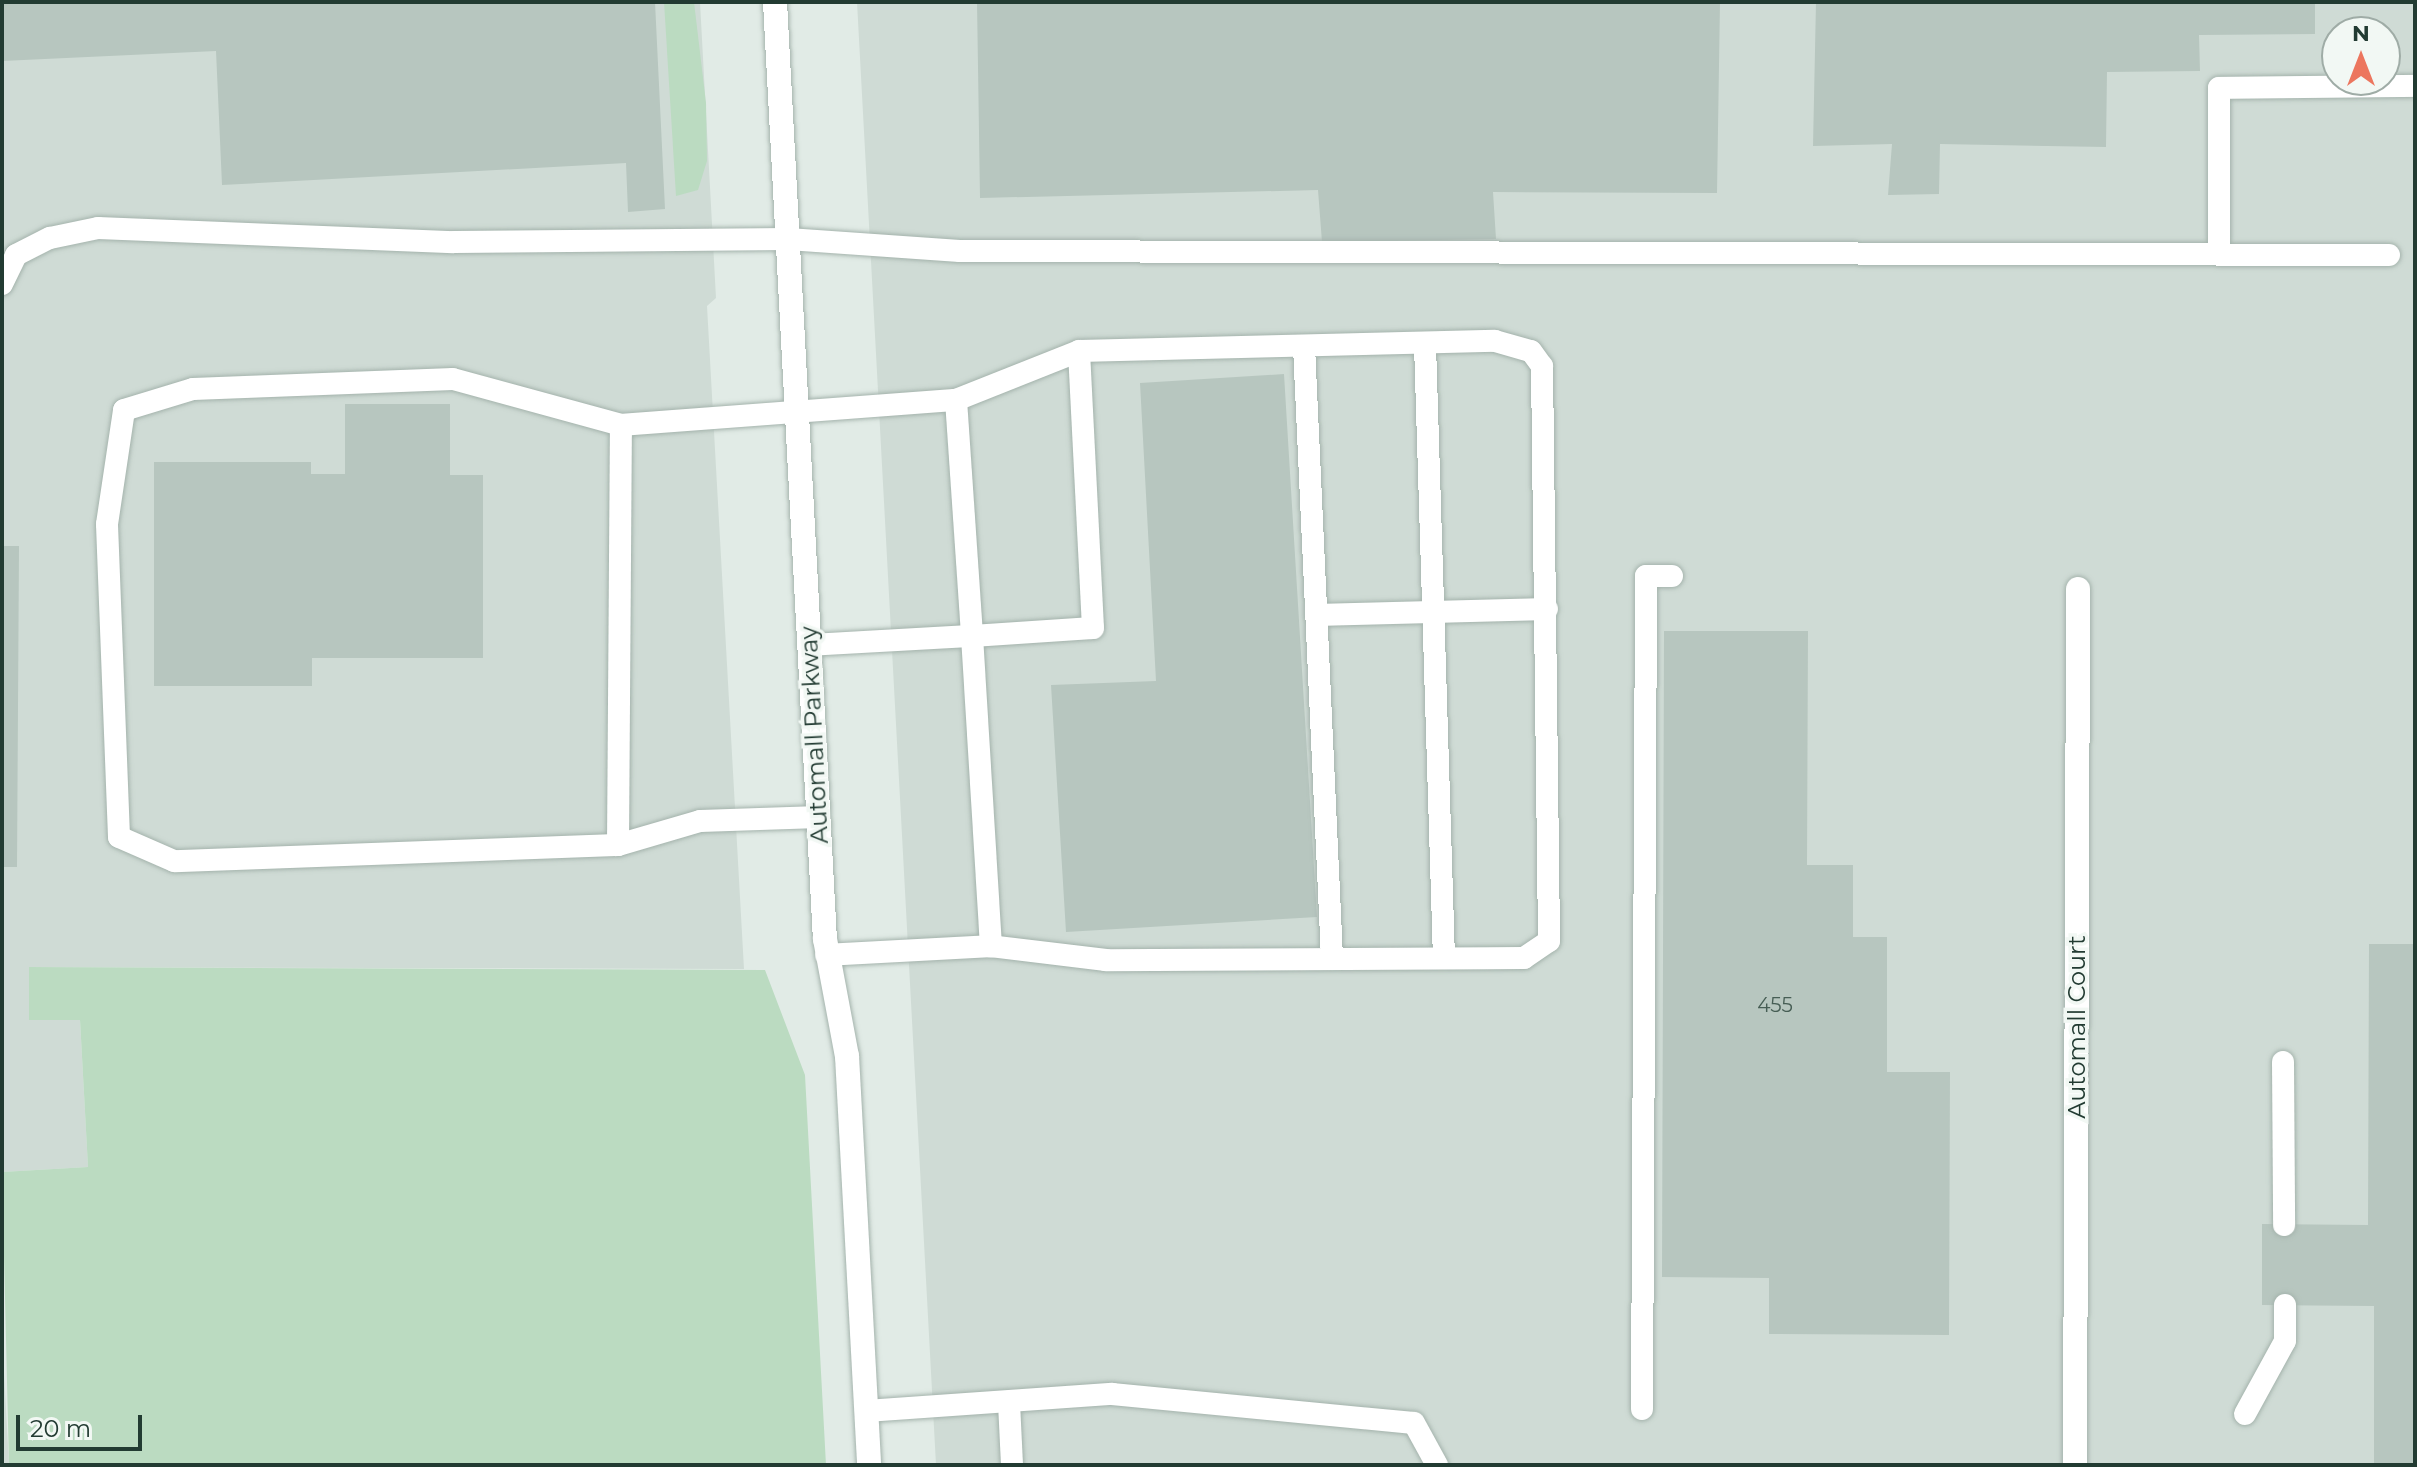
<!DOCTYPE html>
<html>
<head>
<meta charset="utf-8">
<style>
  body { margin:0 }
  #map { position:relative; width:2417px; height:1467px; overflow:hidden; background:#e1ebe6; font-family:Montserrat,sans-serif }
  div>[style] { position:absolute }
  .built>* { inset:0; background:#cfdbd5 }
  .green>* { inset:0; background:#bbdbc1 }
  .building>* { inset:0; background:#b7c6bf }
  .roads { filter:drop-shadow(0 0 2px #a4b3ac) drop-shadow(0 0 2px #a4b3ac) }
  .service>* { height:22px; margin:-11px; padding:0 11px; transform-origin:11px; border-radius:11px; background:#fff }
  .minor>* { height:24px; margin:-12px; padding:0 12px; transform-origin:12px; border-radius:12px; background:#fff }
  span { translate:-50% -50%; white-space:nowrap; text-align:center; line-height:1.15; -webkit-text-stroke:7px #f2f8f4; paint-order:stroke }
  .number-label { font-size:20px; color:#475e55 }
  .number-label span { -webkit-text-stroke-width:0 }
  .street-label { font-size:24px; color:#223b32 }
  .frame { position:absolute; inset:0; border:4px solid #223b32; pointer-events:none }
  .north { position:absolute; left:2321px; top:16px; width:80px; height:80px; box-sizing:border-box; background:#f2f8f4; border:2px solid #9faca6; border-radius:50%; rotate:0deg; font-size:22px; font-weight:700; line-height:32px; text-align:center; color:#223b32 }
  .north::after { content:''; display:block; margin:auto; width:28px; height:36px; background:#ec765e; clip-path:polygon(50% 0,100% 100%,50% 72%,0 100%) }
  .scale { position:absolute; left:16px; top:1415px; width:126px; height:36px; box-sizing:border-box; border:4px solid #223b32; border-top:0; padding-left:10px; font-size:24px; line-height:28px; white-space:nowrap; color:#223b32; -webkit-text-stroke:6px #f2f8f4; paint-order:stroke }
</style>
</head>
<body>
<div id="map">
  <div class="built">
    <div style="clip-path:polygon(2px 2px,700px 2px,716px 298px,707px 306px,744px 969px,29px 967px,80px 1020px,88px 1167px,2px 1172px)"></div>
    <div style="clip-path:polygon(evenodd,857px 2px,2415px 2px,2415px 1465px,936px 1465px,857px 2px,2337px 32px,2385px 32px,2385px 80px,2337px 80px,2337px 32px)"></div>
    <div style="clip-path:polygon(2px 1336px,9px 1465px,2px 1465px)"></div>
  </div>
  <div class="green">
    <div style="clip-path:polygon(664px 2px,694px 2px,706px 103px,707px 161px,698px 190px,676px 196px)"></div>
    <div style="clip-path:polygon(29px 967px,765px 970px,805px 1075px,826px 1465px,9px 1465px,2px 1172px,88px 1167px,80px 1020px,29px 1020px)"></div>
  </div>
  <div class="building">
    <div style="clip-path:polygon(2px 2px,655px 2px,665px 209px,628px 212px,626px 163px,222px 185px,216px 51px,2px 61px)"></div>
    <div style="clip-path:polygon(977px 2px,1720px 2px,1717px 193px,1493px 192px,1496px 239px,1322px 242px,1318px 190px,980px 198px)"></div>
    <div style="clip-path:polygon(1816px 2px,2315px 2px,2315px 34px,2199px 35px,2200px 71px,2107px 72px,2106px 147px,1940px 144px,1939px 194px,1888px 195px,1892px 144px,1813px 146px)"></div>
    <div style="clip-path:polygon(1284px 374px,1317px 917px,1066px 932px,1051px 685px,1156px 681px,1140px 383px)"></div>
    <div style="clip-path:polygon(345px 404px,450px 404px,450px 475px,483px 475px,483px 658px,312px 658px,312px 686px,154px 686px,154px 462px,311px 462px,311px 474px,345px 474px)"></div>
    <div style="clip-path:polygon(2px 546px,19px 546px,17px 867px,2px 867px)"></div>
    <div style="clip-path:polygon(1664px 631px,1808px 631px,1807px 865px,1853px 865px,1853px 937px,1887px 937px,1887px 1072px,1950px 1072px,1949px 1335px,1769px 1334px,1769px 1278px,1662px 1277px)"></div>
    <div style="clip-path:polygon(2369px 944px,2415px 944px,2415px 1465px,2374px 1465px,2374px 1306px,2262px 1305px,2262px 1224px,2368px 1225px)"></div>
  </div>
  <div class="roads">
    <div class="service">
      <div style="left:2219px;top:254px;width:166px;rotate:-90deg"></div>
      <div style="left:2219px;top:88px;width:196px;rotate:-0.6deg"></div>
      <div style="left:2px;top:284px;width:32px;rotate:-64deg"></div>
      <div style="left:16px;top:255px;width:38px;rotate:-27deg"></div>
      <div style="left:50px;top:238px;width:49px;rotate:-11.8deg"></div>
      <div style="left:98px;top:228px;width:356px;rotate:2.3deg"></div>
      <div style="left:454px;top:242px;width:334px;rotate:-0.5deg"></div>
      <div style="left:788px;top:239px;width:172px;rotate:4deg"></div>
      <div style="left:960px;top:251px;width:1429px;rotate:0.16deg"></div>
      <div style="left:1425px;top:344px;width:614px;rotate:88.23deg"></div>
      <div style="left:1304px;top:346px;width:612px;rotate:87.38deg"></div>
      <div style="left:956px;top:400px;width:132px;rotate:-21.7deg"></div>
      <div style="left:1079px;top:351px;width:416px;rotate:-1.4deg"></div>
      <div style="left:1495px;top:341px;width:37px;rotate:16deg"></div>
      <div style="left:1531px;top:351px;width:19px;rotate:54deg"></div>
      <div style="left:1542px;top:366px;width:575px;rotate:89.3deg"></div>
      <div style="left:1549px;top:941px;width:30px;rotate:146deg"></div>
      <div style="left:1524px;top:958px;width:418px;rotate:179.7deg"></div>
      <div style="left:1106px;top:960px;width:116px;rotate:-173.1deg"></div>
      <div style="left:1317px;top:615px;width:230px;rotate:-1.5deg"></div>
      <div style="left:809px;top:645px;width:163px;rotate:-3.2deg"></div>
      <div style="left:972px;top:636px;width:311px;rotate:86.5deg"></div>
      <div style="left:991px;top:946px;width:165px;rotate:176.9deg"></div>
      <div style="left:819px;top:817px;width:119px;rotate:178.1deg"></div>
      <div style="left:700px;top:821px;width:85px;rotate:163.7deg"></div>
      <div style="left:618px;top:845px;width:420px;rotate:-89.6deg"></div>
      <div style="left:621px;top:425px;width:336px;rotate:-4.3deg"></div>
      <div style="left:956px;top:400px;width:237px;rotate:86.1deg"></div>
      <div style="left:972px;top:636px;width:121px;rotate:-3.8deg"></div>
      <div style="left:1093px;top:628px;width:277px;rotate:-92.9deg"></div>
      <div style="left:618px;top:845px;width:444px;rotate:177.9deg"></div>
      <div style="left:174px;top:861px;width:60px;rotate:-156.4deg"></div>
      <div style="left:119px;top:837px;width:313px;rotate:-92.2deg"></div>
      <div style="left:107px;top:524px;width:115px;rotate:-81.5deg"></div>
      <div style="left:124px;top:410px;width:72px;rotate:-16.9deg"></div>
      <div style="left:193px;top:389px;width:260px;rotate:-2.2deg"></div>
      <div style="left:453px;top:379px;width:174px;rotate:15.3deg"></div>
      <div style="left:2283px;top:1062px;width:163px;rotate:89.6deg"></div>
      <div style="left:1009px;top:1403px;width:62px;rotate:87.2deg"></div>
      <div style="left:1642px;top:1409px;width:833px;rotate:-89.72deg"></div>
      <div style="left:1646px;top:576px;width:26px"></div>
      <div style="left:866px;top:1411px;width:247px;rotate:-4deg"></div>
      <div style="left:1112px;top:1394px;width:303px;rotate:5.5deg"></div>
      <div style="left:1414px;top:1423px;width:48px;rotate:61.3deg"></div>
      <div style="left:2245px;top:1414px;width:83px;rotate:-61.3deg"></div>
      <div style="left:2285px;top:1341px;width:36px;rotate:-90deg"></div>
    </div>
    <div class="minor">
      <div style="left:775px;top:2px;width:938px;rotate:86.95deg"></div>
      <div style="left:825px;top:939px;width:119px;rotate:79.4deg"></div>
      <div style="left:847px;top:1056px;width:410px;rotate:86.9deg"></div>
      <div style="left:2075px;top:1465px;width:876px;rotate:-89.8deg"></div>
    </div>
  </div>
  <div class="number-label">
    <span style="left:1775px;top:1005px">455</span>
  </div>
  <div class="street-label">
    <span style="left:814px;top:735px;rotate:-93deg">Automall Parkway</span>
    <span style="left:2077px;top:1027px;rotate:-90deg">Automall Court</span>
  </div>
  <div class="frame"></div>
  <div class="north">N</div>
  <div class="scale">20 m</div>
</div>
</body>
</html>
